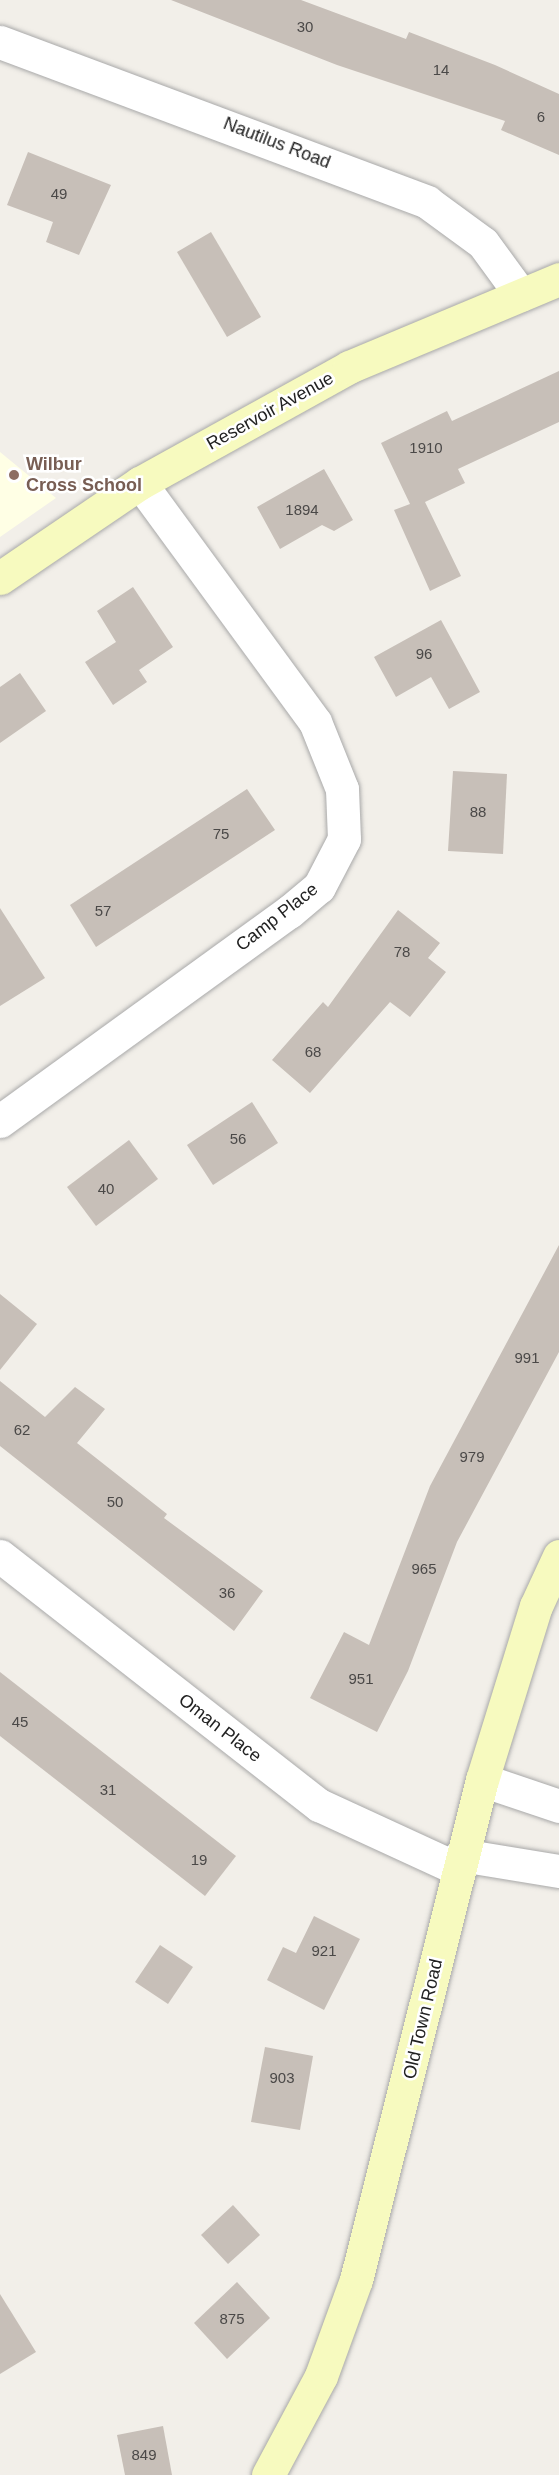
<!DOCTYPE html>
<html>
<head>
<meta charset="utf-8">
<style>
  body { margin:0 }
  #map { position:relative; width:559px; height:2475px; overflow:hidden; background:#f2efe9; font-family:Helvetica,sans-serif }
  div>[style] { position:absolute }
  .education>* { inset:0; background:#ffffe5 }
  .building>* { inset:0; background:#c7bfb8 }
  .roads { filter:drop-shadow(0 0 2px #a9a9a9) drop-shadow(0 0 2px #a9a9a9) }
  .minor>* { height:33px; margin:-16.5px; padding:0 16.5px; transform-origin:16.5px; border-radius:16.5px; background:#fff }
  .secondary>* { height:33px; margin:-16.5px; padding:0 16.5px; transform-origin:16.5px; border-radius:16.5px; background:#f7fabf }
  .dots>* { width:16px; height:16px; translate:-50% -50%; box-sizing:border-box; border:3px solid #fff; border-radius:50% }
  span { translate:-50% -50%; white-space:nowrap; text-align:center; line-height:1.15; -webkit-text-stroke:5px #fff; paint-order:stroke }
  .number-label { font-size:15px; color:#4b4948 }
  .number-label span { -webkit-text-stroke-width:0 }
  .street-label { font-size:18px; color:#222 }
  .education-label { font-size:18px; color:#785e54; font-weight:700 }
  .left { translate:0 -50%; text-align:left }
</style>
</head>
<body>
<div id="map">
  <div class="education">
    <div style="clip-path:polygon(0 452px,56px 498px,0 537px)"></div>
  </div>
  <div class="building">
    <div style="clip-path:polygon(171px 0,301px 0,406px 39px,409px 32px,495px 65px,559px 94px,559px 155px,501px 130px,505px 121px,337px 65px)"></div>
    <div style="clip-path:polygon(28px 152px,111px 185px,79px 255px,46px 242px,53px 222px,7px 205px)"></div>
    <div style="clip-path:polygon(211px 232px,261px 317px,227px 337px,177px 252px)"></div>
    <div style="clip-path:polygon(559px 371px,559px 422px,458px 469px,465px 483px,425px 502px,461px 576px,430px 591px,394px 510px,410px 504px,381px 443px,447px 411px,452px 421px)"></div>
    <div style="clip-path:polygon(324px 469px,353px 520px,334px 531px,322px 525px,280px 549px,257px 507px)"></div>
    <div style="clip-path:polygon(133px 587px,173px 647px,139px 670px,147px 682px,113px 705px,85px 662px,116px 642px,97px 611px)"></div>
    <div style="clip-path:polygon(441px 620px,480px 692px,449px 709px,431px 677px,396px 697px,374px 657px)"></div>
    <div style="clip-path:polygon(20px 673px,46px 711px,0 743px,0 687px)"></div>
    <div style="clip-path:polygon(453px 771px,507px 774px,503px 854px,448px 851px)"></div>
    <div style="clip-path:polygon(247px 789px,275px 830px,96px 947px,70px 905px)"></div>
    <div style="clip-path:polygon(0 908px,45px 978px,0 1006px)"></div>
    <div style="clip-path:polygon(398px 910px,440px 943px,428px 958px,446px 972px,410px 1017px,390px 1002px,310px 1093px,272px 1060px,323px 1002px,328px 1007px)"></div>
    <div style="clip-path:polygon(252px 1102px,278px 1143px,213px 1185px,187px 1145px)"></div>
    <div style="clip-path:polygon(129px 1140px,158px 1179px,96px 1226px,67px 1187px)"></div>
    <div style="clip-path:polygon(559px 1245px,559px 1352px,457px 1542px,408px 1671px,377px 1732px,310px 1698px,344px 1632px,369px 1645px,430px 1486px)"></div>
    <div style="clip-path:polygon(0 1294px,37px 1324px,0 1370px)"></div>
    <div style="clip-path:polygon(0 1381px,45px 1417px,75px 1387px,105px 1409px,77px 1443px,167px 1514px,164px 1518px,263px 1591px,234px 1631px,0 1446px)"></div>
    <div style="clip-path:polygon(0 1672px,236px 1856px,205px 1896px,0 1736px)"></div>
    <div style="clip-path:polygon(314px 1916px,360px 1939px,324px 2010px,267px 1980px,283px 1947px,296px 1953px)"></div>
    <div style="clip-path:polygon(160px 1945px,193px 1967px,168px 2004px,135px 1982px)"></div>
    <div style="clip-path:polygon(265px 2047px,313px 2056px,300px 2130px,251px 2122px)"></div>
    <div style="clip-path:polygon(233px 2205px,260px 2235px,228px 2264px,201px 2235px)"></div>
    <div style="clip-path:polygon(237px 2282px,270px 2318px,227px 2359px,194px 2323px)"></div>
    <div style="clip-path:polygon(0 2294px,36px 2352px,0 2374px)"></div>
    <div style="clip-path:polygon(163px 2426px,172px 2475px,125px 2475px,117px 2435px)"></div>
  </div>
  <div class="roads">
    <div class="minor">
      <div style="left:0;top:42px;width:456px;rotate:20.5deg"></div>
      <div style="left:427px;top:202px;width:69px;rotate:36.2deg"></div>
      <div style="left:483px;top:243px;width:64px;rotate:53.8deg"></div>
      <div style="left:0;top:1121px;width:357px;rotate:-35.9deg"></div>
      <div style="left:289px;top:912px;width:39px;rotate:-40deg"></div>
      <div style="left:319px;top:887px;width:54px;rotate:-62.5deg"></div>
      <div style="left:344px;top:839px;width:50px;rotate:-92.3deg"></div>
      <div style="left:342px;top:789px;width:72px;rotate:-111.9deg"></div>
      <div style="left:315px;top:722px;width:296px;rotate:-126.2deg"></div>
      <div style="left:0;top:1556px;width:405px;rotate:38deg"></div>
      <div style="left:319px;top:1805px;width:153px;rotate:24.7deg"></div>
      <div style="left:482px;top:1780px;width:81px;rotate:18.7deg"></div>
      <div style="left:461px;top:1855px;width:99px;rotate:9.3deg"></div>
    </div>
    <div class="secondary">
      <div style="left:0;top:578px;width:169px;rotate:-34.2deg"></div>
      <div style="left:140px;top:483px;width:239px;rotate:-29deg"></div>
      <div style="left:349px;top:367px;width:228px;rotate:-22.7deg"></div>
      <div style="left:268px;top:2475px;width:112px;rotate:-61.8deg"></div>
      <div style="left:321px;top:2376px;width:102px;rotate:-70deg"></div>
      <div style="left:356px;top:2280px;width:516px;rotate:-75.86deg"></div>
      <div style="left:482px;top:1780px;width:182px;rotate:-72.8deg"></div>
      <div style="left:536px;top:1606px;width:55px;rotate:-65.3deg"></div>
    </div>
  </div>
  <div class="dots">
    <div style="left:14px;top:475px;background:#8d6e63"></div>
  </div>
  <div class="number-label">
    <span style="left:305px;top:27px">30</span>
    <span style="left:441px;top:70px">14</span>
    <span style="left:541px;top:117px">6</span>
    <span style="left:59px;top:194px">49</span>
    <span style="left:426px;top:448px">1910</span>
    <span style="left:302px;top:510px">1894</span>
    <span style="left:424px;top:654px">96</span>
    <span style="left:478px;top:812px">88</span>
    <span style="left:221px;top:834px">75</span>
    <span style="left:103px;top:911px">57</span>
    <span style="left:402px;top:952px">78</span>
    <span style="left:313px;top:1052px">68</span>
    <span style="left:238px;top:1139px">56</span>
    <span style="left:106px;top:1189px">40</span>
    <span style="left:527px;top:1358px">991</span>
    <span style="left:22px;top:1430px">62</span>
    <span style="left:472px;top:1457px">979</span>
    <span style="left:115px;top:1502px">50</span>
    <span style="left:424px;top:1569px">965</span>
    <span style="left:227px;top:1593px">36</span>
    <span style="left:361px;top:1679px">951</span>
    <span style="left:20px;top:1722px">45</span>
    <span style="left:108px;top:1790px">31</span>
    <span style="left:199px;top:1860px">19</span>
    <span style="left:324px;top:1951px">921</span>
    <span style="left:282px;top:2078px">903</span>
    <span style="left:232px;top:2319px">875</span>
    <span style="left:144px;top:2455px">849</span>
  </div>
  <div class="street-label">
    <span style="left:277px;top:143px;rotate:21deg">Nautilus Road</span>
    <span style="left:270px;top:411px;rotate:-29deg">Reservoir Avenue</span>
    <span style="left:277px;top:917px;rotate:-38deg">Camp Place</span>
    <span style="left:220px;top:1728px;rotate:38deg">Oman Place</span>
    <span style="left:423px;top:2019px;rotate:-77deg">Old Town Road</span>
  </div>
  <div class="education-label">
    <span class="left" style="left:26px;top:475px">Wilbur<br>Cross School</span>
  </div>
</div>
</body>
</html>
